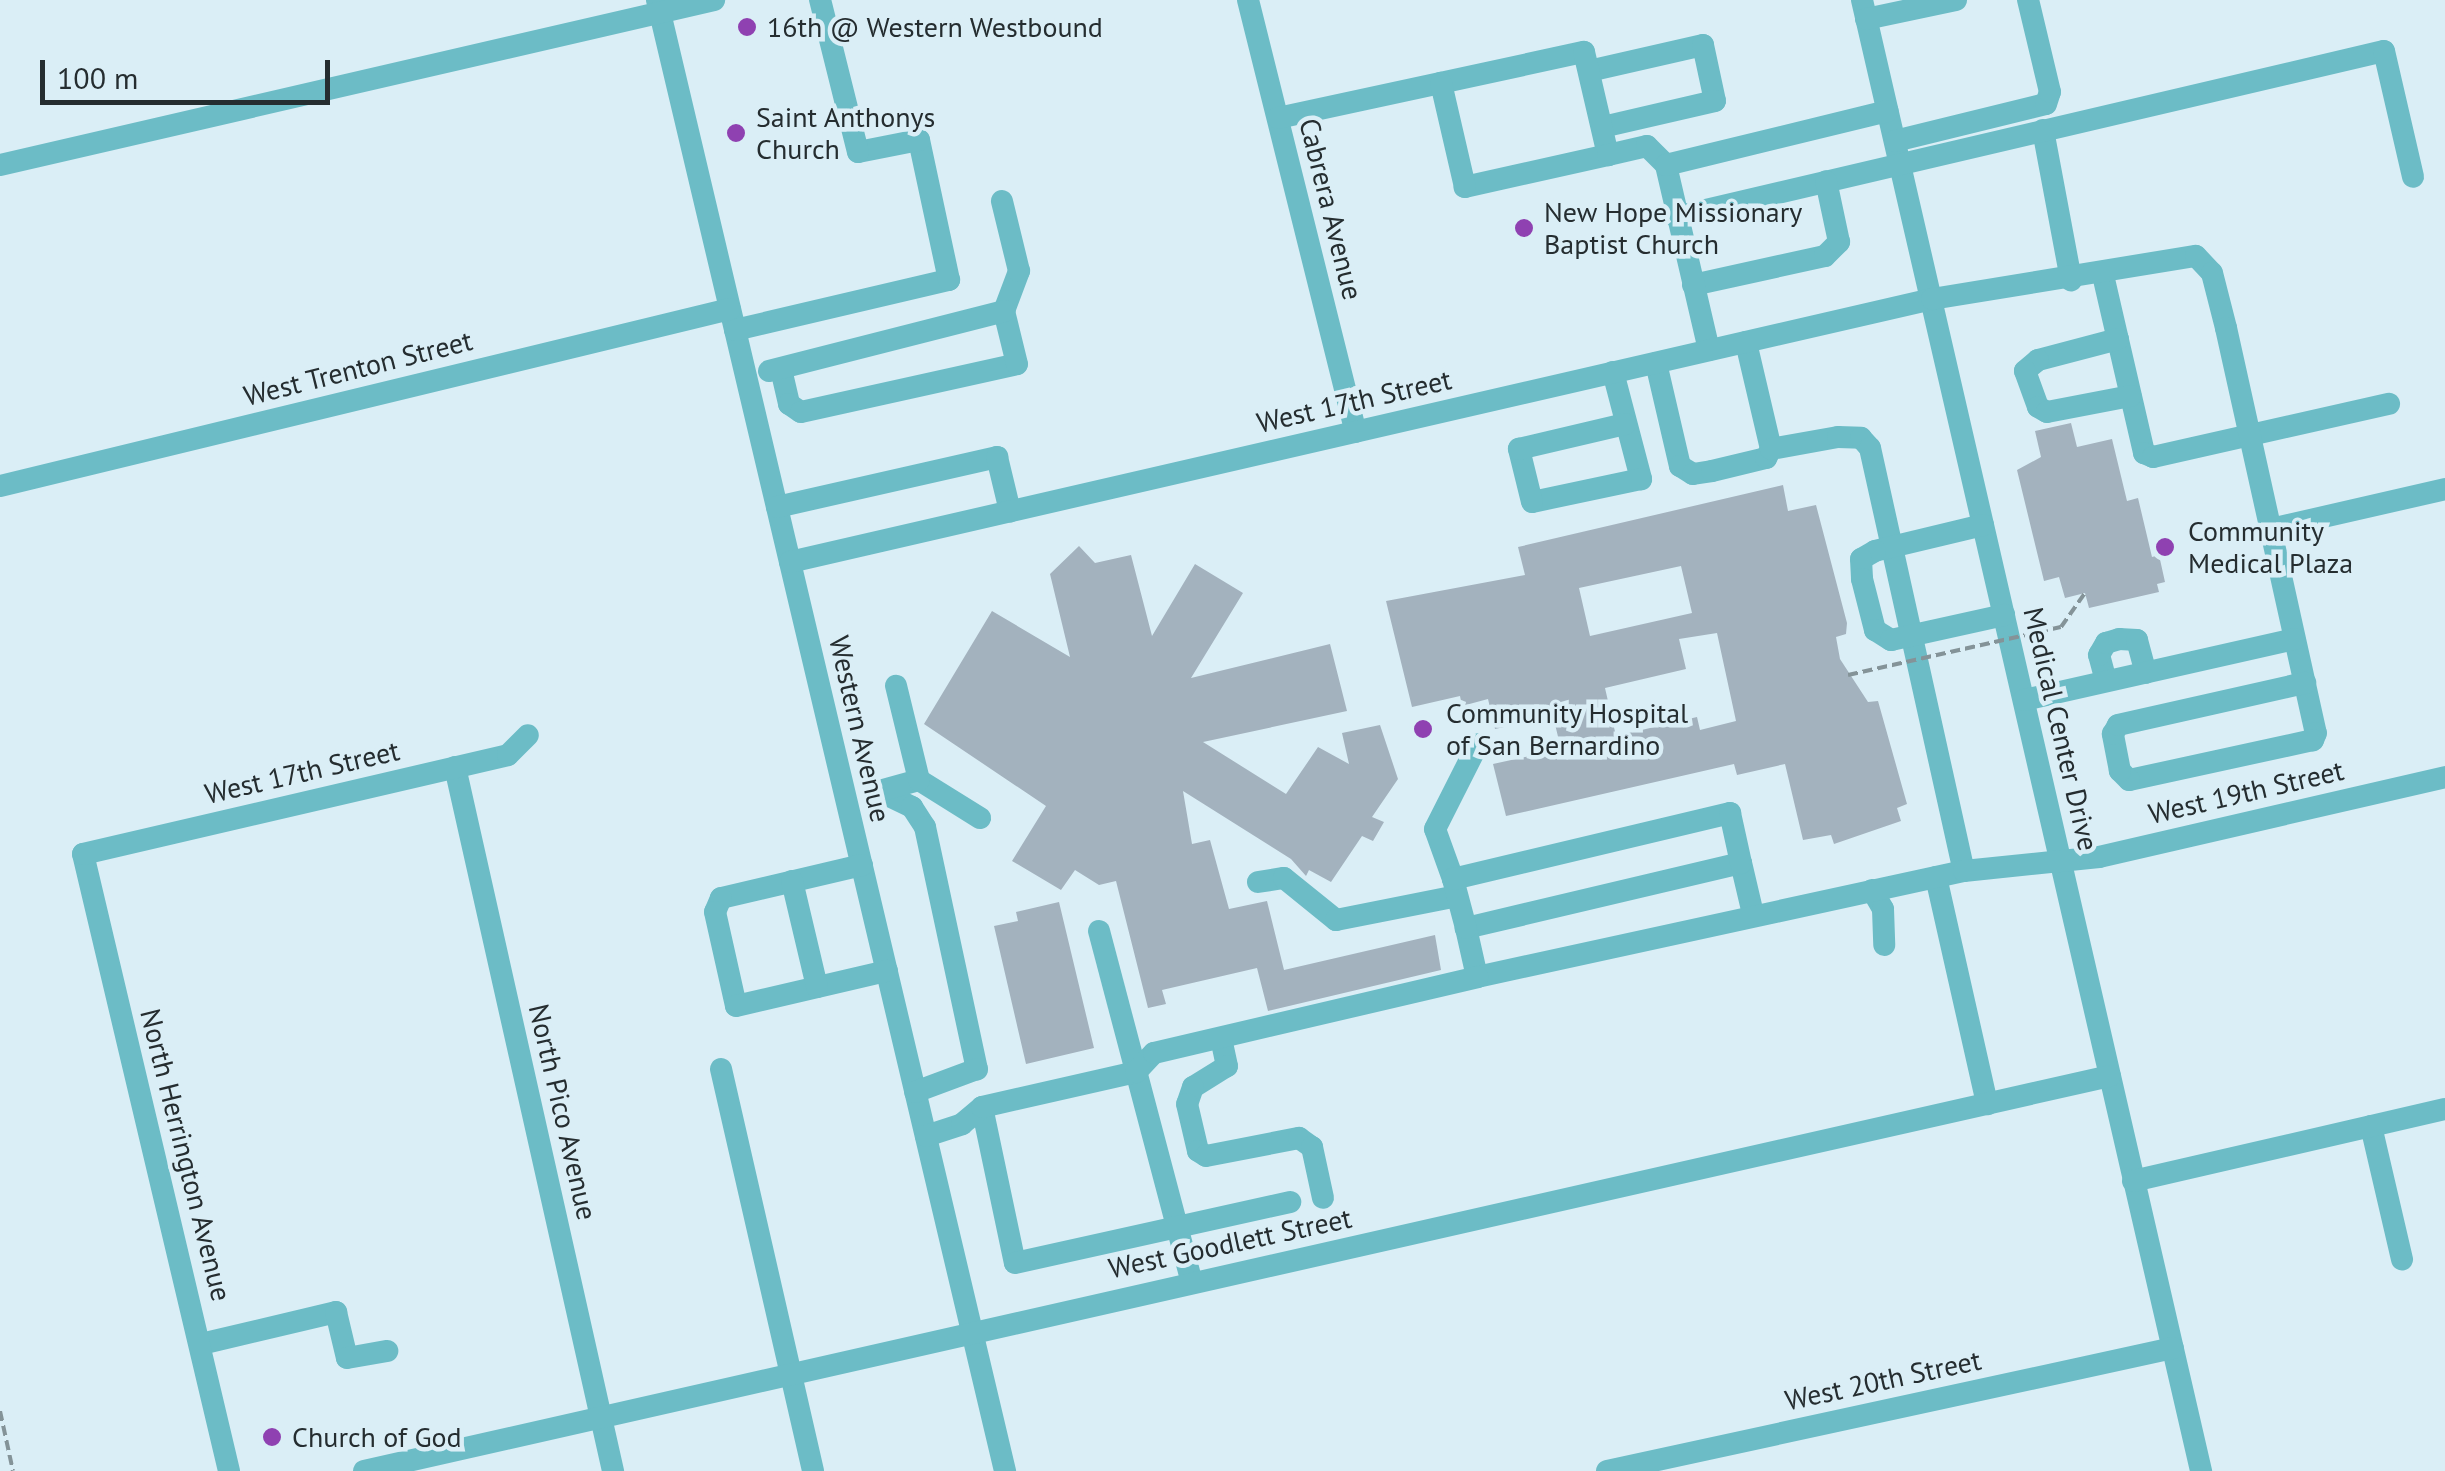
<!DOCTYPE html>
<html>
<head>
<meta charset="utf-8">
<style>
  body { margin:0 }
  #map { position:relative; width:2445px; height:1471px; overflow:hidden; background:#daeef6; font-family:"PT Sans",sans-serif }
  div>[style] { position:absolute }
  .building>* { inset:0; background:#a3b2be }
  .path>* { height:4px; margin-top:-2px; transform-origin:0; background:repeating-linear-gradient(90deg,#849398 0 10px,transparent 0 15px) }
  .minor>* { height:22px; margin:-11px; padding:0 11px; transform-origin:11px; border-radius:11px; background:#6cbcc6 }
  .path-bridge>* { height:4px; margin-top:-2px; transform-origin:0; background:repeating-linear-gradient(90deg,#849398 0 10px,transparent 0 15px) }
  .dots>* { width:28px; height:28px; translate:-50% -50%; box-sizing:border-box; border:5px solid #daeef6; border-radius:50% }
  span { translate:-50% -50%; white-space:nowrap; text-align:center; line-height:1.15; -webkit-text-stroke:9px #daeef6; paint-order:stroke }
  .poi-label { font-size:28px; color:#252d30 }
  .left { translate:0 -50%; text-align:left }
  .street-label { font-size:28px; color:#252d30 }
  .scale { position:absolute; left:40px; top:60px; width:290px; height:45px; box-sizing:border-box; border:5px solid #252d30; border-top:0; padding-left:12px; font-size:30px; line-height:35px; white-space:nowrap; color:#252d30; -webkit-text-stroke:8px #daeef6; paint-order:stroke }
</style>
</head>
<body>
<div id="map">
  <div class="building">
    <div style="clip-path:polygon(2071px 423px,2077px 447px,2112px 439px,2127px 501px,2138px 498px,2152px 557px,2159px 555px,2165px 582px,2157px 584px,2159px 592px,2089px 608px,2085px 593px,2065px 598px,2059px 577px,2044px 581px,2017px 470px,2041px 457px,2035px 431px)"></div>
    <div style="clip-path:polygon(evenodd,1783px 485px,1788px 511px,1816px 505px,1847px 623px,1846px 634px,1836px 637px,1840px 659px,1868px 702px,1878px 701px,1907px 804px,1897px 808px,1901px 821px,1834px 844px,1831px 835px,1803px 840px,1785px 764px,1737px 775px,1734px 764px,1506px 816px,1493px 764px,1561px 749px,1553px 716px,1495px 729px,1488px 699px,1462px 706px,1460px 696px,1412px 707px,1386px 601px,1525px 575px,1518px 547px,1783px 485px,1681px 566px,1692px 613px,1590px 636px,1579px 588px,1681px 566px,1783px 485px,1717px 633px,1736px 721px,1700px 730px,1697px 717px,1616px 736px,1605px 688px,1686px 669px,1679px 639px,1717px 633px)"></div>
    <div style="clip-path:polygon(1079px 546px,1095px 563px,1131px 555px,1152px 636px,1195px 564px,1243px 593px,1191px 678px,1330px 644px,1347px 711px,1203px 742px,1286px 794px,1318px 747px,1349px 764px,1342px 733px,1380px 725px,1398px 779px,1372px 817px,1384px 822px,1373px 841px,1362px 836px,1331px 882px,1309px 870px,1306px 876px,1291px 859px,1183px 791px,1192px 844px,1210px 840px,1229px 909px,1267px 901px,1284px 970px,1435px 935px,1441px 970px,1268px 1011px,1257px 968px,1162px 990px,1166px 1004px,1148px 1008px,1116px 881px,1099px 885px,1075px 870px,1061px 890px,1012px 861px,1046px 806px,924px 724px,992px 611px,1070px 657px,1050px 574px)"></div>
    <div style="clip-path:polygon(1059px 902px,1094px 1048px,1026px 1064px,994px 926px,1018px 921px,1016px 912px)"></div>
  </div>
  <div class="path">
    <div style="left:0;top:1411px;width:61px;rotate:77.8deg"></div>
  </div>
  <div class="minor">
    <div style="left:657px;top:0;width:1512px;rotate:76.69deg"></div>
    <div style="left:1248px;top:0;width:445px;rotate:76deg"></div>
    <div style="left:1862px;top:0;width:1510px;rotate:77.02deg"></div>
    <div style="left:1866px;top:19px;width:92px;rotate:-11.9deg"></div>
    <div style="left:1589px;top:71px;width:117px;rotate:-12.8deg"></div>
    <div style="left:1703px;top:45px;width:57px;rotate:77.9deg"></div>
    <div style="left:1715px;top:101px;width:116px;rotate:167deg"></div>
    <div style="left:1278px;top:118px;width:313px;rotate:-12.2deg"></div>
    <div style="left:1584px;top:52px;width:106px;rotate:76.9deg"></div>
    <div style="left:1608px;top:155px;width:147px;rotate:167.4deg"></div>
    <div style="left:1465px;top:187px;width:107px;rotate:-103deg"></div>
    <div style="left:2043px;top:130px;width:153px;rotate:79.4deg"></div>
    <div style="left:1895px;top:141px;width:155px;rotate:-13.8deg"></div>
    <div style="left:2046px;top:104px;width:13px;rotate:-72deg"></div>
    <div style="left:2050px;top:92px;width:95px;rotate:-103.4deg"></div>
    <div style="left:1608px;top:155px;width:40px;rotate:-13deg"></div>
    <div style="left:1647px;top:146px;width:27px;rotate:45deg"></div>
    <div style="left:0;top:165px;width:733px;rotate:-13.01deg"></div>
    <div style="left:1676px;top:217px;width:727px;rotate:-13.2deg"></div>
    <div style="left:2384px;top:51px;width:129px;rotate:77deg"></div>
    <div style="left:2103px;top:275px;width:183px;rotate:77deg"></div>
    <div style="left:2144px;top:453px;width:10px;rotate:24deg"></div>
    <div style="left:2153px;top:457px;width:242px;rotate:-12.7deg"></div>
    <div style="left:1693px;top:285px;width:135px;rotate:-12.4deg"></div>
    <div style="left:1825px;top:256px;width:20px;rotate:-45deg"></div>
    <div style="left:1839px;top:242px;width:62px;rotate:-102deg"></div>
    <div style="left:735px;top:330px;width:220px;rotate:-13.2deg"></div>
    <div style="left:949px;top:280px;width:143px;rotate:-102.1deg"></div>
    <div style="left:919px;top:140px;width:62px;rotate:168.9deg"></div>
    <div style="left:858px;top:152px;width:157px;rotate:-104deg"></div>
    <div style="left:2118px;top:339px;width:83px;rotate:165.3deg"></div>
    <div style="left:2038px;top:360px;width:17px;rotate:140deg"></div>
    <div style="left:2025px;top:371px;width:38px;rotate:70deg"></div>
    <div style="left:2038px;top:407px;width:10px;rotate:29deg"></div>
    <div style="left:2047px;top:412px;width:85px;rotate:-10.9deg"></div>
    <div style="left:1709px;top:350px;width:190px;rotate:-103.1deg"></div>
    <div style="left:1666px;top:165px;width:228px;rotate:-13.7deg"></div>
    <div style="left:1656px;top:363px;width:106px;rotate:76.9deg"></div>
    <div style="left:1680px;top:466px;width:15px;rotate:32deg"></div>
    <div style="left:1693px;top:474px;width:19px;rotate:-9deg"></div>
    <div style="left:1712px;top:471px;width:56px;rotate:-13.5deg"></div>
    <div style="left:1766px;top:458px;width:10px;rotate:-61deg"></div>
    <div style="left:1771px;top:449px;width:110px;rotate:-103.2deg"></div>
    <div style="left:781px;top:369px;width:36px;rotate:77deg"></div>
    <div style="left:789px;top:404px;width:14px;rotate:34deg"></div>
    <div style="left:801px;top:412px;width:221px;rotate:-12.5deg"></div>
    <div style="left:1017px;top:364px;width:55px;rotate:-103.8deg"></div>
    <div style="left:1004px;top:311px;width:43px;rotate:-69.4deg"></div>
    <div style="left:1019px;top:271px;width:72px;rotate:-103.7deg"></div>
    <div style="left:769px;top:371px;width:243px;rotate:-14.3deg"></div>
    <div style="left:1613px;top:372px;width:111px;rotate:75.3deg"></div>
    <div style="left:1641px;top:479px;width:111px;rotate:168.1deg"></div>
    <div style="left:1532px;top:502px;width:55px;rotate:-103.8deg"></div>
    <div style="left:1519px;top:449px;width:109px;rotate:-13.3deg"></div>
    <div style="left:1771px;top:449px;width:68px;rotate:-10.2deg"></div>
    <div style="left:1838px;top:437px;width:23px;rotate:2deg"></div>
    <div style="left:1861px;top:438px;width:13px;rotate:48deg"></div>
    <div style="left:1870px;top:448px;width:433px;rotate:77.5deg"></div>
    <div style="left:0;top:486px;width:751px;rotate:-13.63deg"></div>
    <div style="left:777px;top:507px;width:226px;rotate:-12.8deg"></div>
    <div style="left:997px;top:457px;width:56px;rotate:76.5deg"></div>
    <div style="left:1983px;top:525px;width:111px;rotate:166.5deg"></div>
    <div style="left:1875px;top:551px;width:16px;rotate:150deg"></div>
    <div style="left:1861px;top:559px;width:20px;rotate:87deg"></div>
    <div style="left:1862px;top:579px;width:53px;rotate:75.7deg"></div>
    <div style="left:1875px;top:630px;width:19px;rotate:32deg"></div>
    <div style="left:1891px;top:640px;width:116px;rotate:-12.5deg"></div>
    <div style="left:2271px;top:529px;width:179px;rotate:-12.9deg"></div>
    <div style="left:790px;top:562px;width:1172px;rotate:-12.97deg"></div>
    <div style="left:1932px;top:299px;width:267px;rotate:-9.3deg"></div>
    <div style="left:2196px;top:256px;width:23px;rotate:47deg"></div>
    <div style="left:2212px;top:273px;width:57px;rotate:75.7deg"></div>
    <div style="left:2226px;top:328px;width:415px;rotate:77.5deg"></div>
    <div style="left:2316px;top:733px;width:8px;rotate:113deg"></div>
    <div style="left:2313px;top:740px;width:188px;rotate:167.7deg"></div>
    <div style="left:2129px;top:780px;width:13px;rotate:-135deg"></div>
    <div style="left:2120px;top:771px;width:38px;rotate:-101deg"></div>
    <div style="left:2113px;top:734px;width:10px;rotate:-61deg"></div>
    <div style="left:2118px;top:725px;width:192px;rotate:-12.7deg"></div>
    <div style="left:2106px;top:681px;width:27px;rotate:-105deg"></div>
    <div style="left:2099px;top:655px;width:14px;rotate:-60deg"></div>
    <div style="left:2106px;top:643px;width:14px;rotate:-17deg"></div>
    <div style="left:2119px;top:639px;width:18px;rotate:3deg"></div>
    <div style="left:2137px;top:640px;width:34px;rotate:75deg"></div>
    <div style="left:2024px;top:700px;width:277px;rotate:-12.7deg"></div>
    <div style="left:455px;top:767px;width:722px;rotate:77.35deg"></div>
    <div style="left:919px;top:780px;width:72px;rotate:31.9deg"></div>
    <div style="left:879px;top:791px;width:37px;rotate:26deg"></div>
    <div style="left:912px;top:807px;width:24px;rotate:57deg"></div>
    <div style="left:925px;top:827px;width:248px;rotate:77.9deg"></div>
    <div style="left:977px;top:1069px;width:66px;rotate:159.6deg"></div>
    <div style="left:879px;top:791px;width:41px;rotate:-15.4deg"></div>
    <div style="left:919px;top:780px;width:97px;rotate:-103.7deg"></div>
    <div style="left:862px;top:865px;width:145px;rotate:166.8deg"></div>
    <div style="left:721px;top:898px;width:15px;rotate:113deg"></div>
    <div style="left:715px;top:912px;width:96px;rotate:77.4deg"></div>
    <div style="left:736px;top:1006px;width:155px;rotate:-13.1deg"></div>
    <div style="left:1936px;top:877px;width:233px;rotate:77.3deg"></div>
    <div style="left:1453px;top:879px;width:53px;rotate:-109.8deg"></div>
    <div style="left:1435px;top:829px;width:95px;rotate:-63.2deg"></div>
    <div style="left:792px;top:881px;width:109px;rotate:76.7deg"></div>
    <div style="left:1258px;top:882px;width:26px;rotate:-9deg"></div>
    <div style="left:1284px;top:878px;width:67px;rotate:38.9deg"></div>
    <div style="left:1336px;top:920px;width:123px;rotate:-11.2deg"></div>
    <div style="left:1872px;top:890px;width:22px;rotate:60deg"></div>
    <div style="left:1883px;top:909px;width:36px;rotate:88deg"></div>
    <div style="left:1753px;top:914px;width:52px;rotate:-103.2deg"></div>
    <div style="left:1741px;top:863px;width:283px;rotate:166.7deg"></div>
    <div style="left:1466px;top:928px;width:50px;rotate:77.3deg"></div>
    <div style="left:1477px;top:977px;width:498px;rotate:-12.3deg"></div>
    <div style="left:1964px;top:871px;width:136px;rotate:-5.9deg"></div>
    <div style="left:2099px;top:857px;width:355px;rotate:-13deg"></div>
    <div style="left:1466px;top:928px;width:51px;rotate:-104.9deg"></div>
    <div style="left:1453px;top:879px;width:285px;rotate:-13.4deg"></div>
    <div style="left:1730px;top:813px;width:51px;rotate:77.6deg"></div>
    <div style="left:1099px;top:931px;width:364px;rotate:75.2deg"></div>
    <div style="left:1221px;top:1038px;width:29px;rotate:78deg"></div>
    <div style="left:1227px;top:1066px;width:40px;rotate:148deg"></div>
    <div style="left:1193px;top:1087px;width:18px;rotate:109deg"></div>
    <div style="left:1187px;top:1104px;width:48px;rotate:76.8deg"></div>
    <div style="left:1198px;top:1151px;width:9px;rotate:32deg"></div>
    <div style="left:1206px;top:1156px;width:95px;rotate:-11deg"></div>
    <div style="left:1299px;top:1138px;width:16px;rotate:35deg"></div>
    <div style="left:1312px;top:1147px;width:52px;rotate:77.8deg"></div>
    <div style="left:721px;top:1069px;width:412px;rotate:77.1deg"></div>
    <div style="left:982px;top:1107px;width:159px;rotate:78.1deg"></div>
    <div style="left:1015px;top:1263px;width:282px;rotate:-12.5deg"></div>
    <div style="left:2371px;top:1126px;width:137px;rotate:76.9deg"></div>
    <div style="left:926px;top:1136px;width:38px;rotate:-18deg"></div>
    <div style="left:962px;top:1124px;width:26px;rotate:-40deg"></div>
    <div style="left:982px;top:1107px;width:158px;rotate:-12.8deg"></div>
    <div style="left:1136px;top:1072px;width:26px;rotate:-47deg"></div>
    <div style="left:1154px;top:1053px;width:332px;rotate:-13.2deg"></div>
    <div style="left:2133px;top:1181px;width:320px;rotate:-13deg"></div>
    <div style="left:201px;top:1344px;width:139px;rotate:-13.3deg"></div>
    <div style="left:336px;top:1312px;width:47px;rotate:76.6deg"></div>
    <div style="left:347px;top:1358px;width:41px;rotate:-9.9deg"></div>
    <div style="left:229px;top:1471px;width:634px;rotate:-103.31deg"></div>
    <div style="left:83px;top:854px;width:436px;rotate:-13.1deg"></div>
    <div style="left:508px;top:755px;width:28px;rotate:-45deg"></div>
    <div style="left:364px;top:1471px;width:1790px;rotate:-12.75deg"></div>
    <div style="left:1607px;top:1471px;width:579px;rotate:-12.26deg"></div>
  </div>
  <div class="path-bridge">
    <div style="left:1848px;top:675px;width:218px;rotate:-12.7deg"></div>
    <div style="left:2061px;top:627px;width:42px;rotate:-54.8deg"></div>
  </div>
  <div class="dots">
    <div style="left:747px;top:27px;background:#8f41b1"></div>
    <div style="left:736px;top:133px;background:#8f41b1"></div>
    <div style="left:1524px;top:228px;background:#8f41b1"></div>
    <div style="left:2165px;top:547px;background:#8f41b1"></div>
    <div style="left:1423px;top:729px;background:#8f41b1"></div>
    <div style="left:272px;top:1437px;background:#8f41b1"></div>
  </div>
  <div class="poi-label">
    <span class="left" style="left:767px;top:27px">16th @ Western Westbound</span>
    <span class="left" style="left:756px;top:133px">Saint Anthonys<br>Church</span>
    <span class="left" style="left:1544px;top:228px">New Hope Missionary<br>Baptist Church</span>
    <span class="left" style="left:2188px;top:547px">Community<br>Medical Plaza</span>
    <span class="left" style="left:1446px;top:729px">Community Hospital<br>of San Bernardino</span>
    <span class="left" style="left:292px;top:1437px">Church of God</span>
  </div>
  <div class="street-label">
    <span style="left:1331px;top:209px;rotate:76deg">Cabrera Avenue</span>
    <span style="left:358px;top:368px;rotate:-14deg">West Trenton Street</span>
    <span style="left:1354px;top:401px;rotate:-13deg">West 17th Street</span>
    <span style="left:860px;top:729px;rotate:77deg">Western Avenue</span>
    <span style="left:2061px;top:729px;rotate:77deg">Medical Center Drive</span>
    <span style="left:302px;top:772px;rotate:-13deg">West 17th Street</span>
    <span style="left:2246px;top:792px;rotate:-13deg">West 19th Street</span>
    <span style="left:563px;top:1112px;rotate:77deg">North Pico Avenue</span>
    <span style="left:186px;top:1155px;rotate:76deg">North Herrington Avenue</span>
    <span style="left:1230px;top:1243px;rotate:-12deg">West Goodlett Street</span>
    <span style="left:1883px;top:1380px;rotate:-12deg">West 20th Street</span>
  </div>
  <div class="scale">100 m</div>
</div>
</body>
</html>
